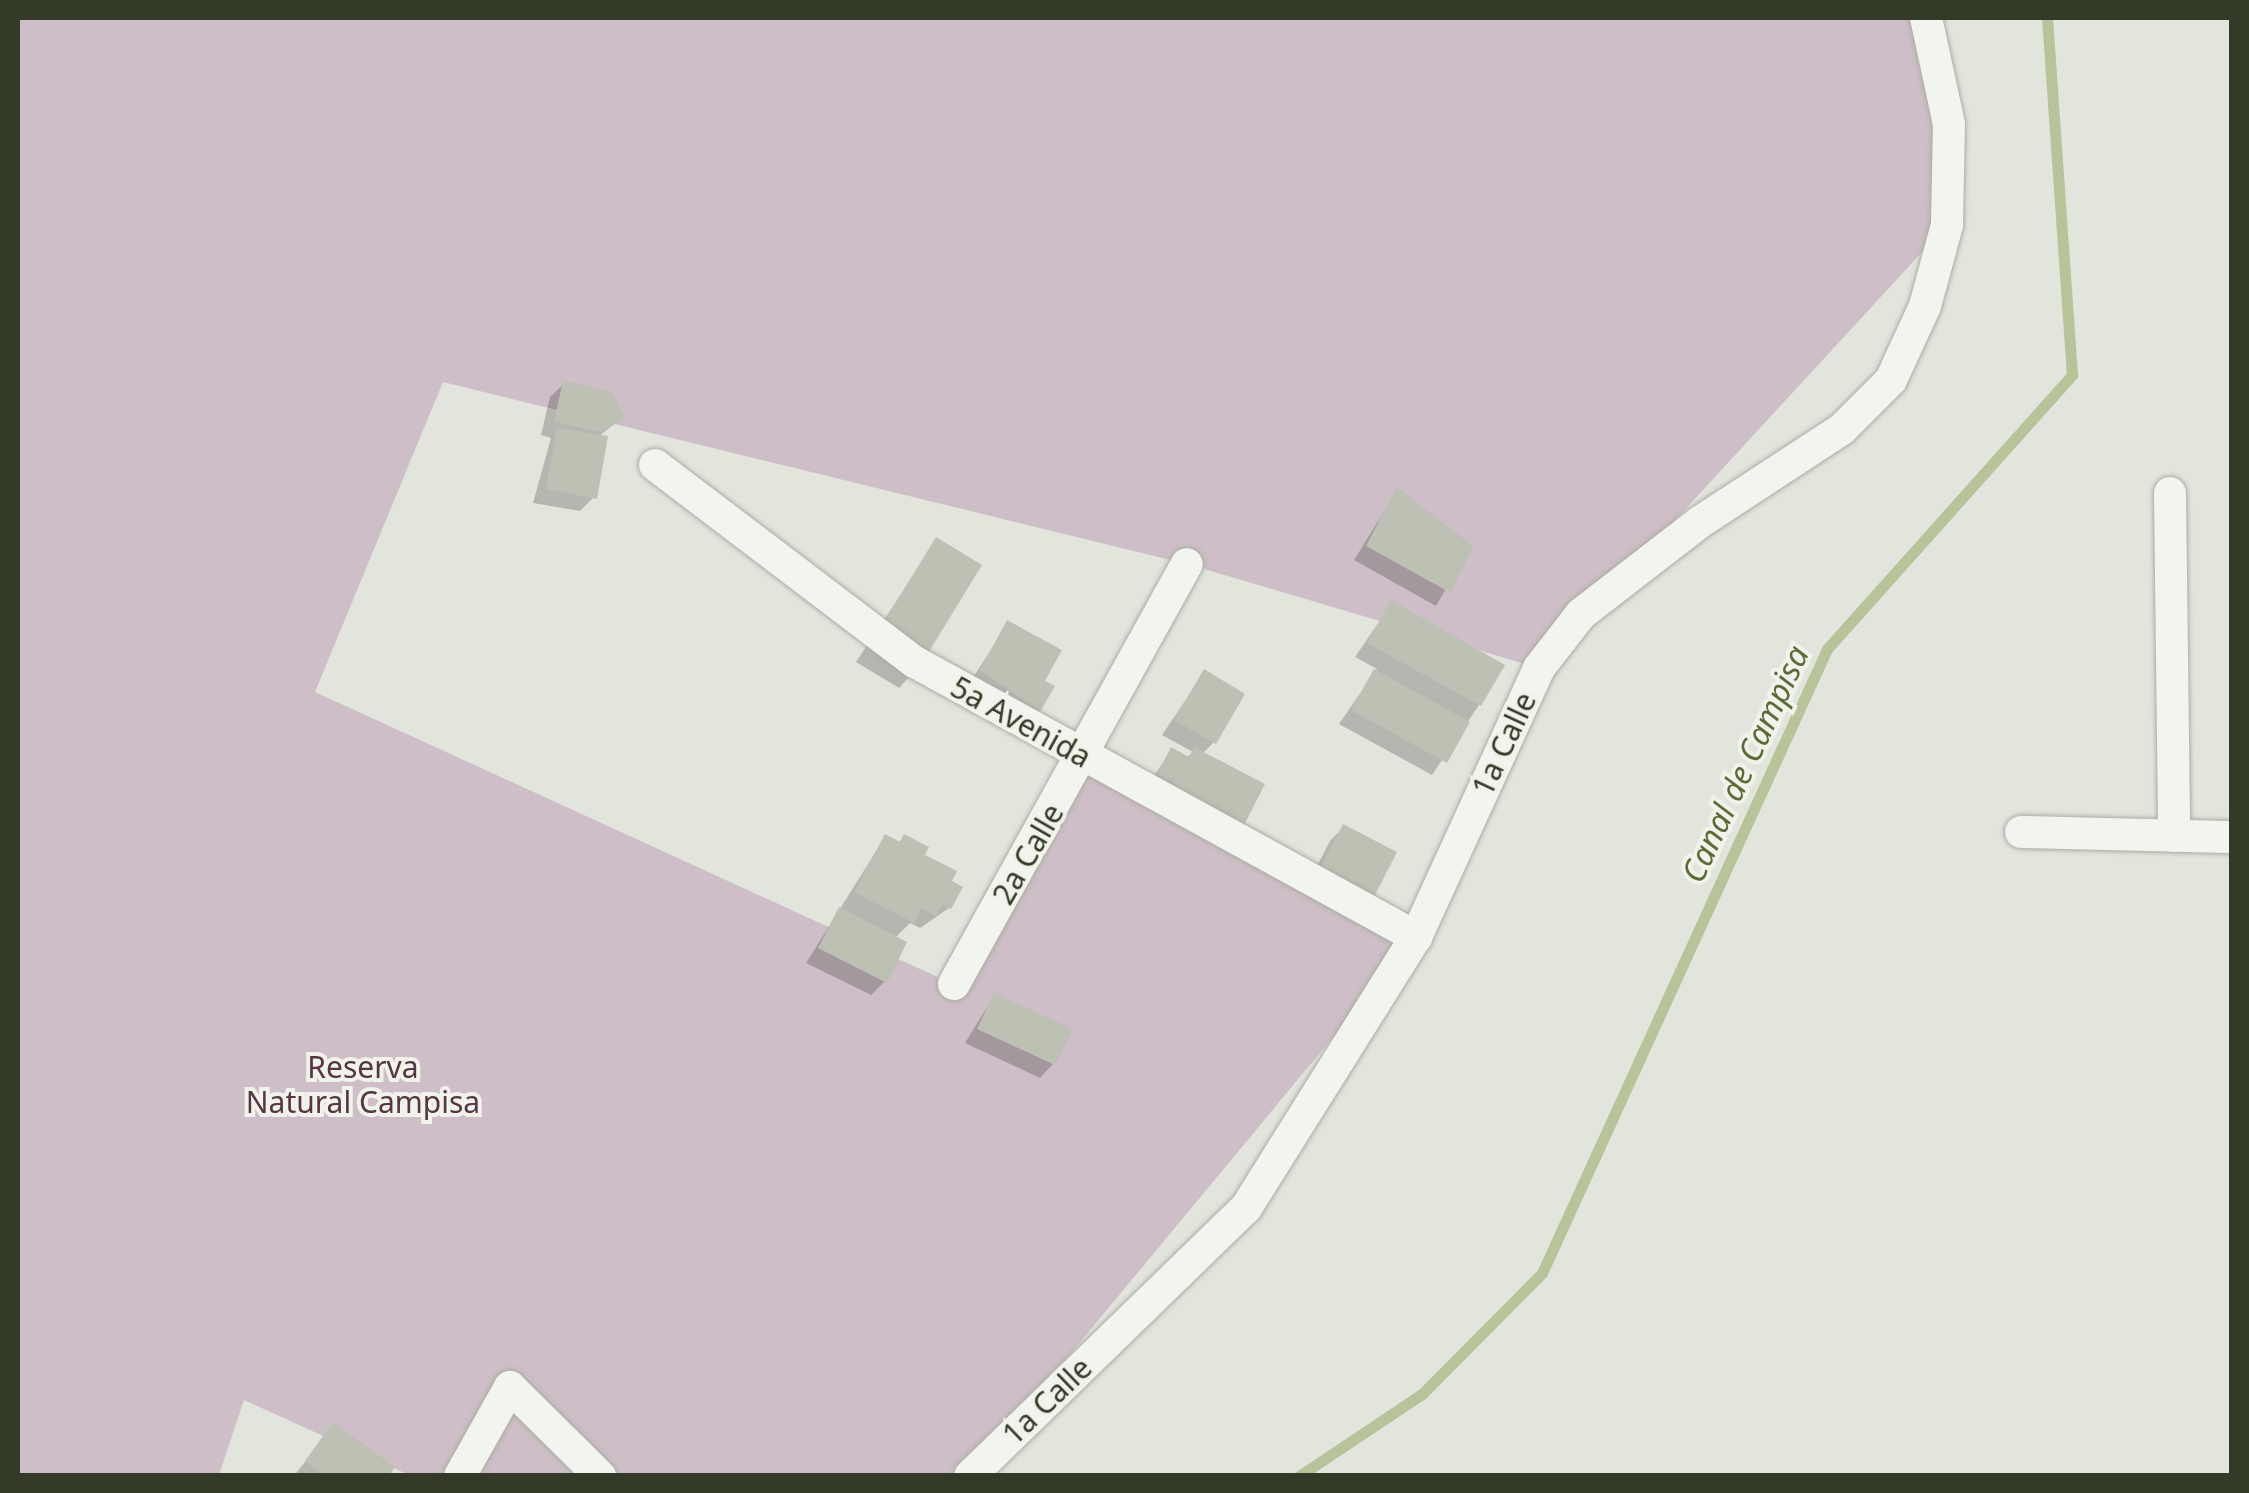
<!DOCTYPE html>
<html>
<head>
<meta charset="utf-8">
<style>
  body { margin:0 }
  #map { position:relative; width:2249px; height:1493px; overflow:hidden; background:#e2e5dc; font-family:"Noto Sans",sans-serif }
  div>[style] { position:absolute }
  .green>* { inset:0; background:#cebec7 }
  .shadow>* { inset:0; background:#0003 }
  .stream>* { height:11px; margin:-5.5px; padding:0 5.5px; transform-origin:5.5px; border-radius:5.5px; background:#b9c399 }
  .building>* { inset:0; background:#bdc1b4 }
  .roads { filter:drop-shadow(0 0 2px #aaaea2) drop-shadow(0 0 2px #aaaea2) }
  .minor>* { height:32px; margin:-16px; padding:0 16px; transform-origin:16px; border-radius:16px; background:#f2f4ef }
  span { translate:-50% -50%; white-space:nowrap; text-align:center; line-height:1.15; -webkit-text-stroke:8px #f1f3eb; paint-order:stroke }
  .street-label { font-size:30px; color:#333a27 }
  .park-label { font-size:30px; color:#553644 }
  .water-label { font-size:32px; color:#5b6b35; font-style:italic }
  .frame { position:absolute; inset:0; border:20px solid #333a27; pointer-events:none }
</style>
</head>
<body>
<div id="map">
  <div class="green">
    <div style="clip-path:polygon(18px 18px,1916px 18px,1947px 225px,1539px 668px,1187px 564px,443px 382px,315px 692px,953px 984px,1083px 758px,1416px 937px,970px 1475px,409px 1475px,244px 1400px,219px 1475px,18px 1475px)"></div>
  </div>
  <div class="shadow">
    <div style="clip-path:polygon(564px 384px,623px 417px,598px 437px,594px 497px,580px 511px,533px 503px,551px 438px,541px 435px,550px 397px)"></div>
    <div style="clip-path:polygon(1397px 491px,1470px 547px,1436px 606px,1354px 560px)"></div>
    <div style="clip-path:polygon(937px 540px,912px 674px,899px 688px,856px 662px)"></div>
    <div style="clip-path:polygon(1392px 603px,1479px 705px,1432px 775px,1339px 724px,1377px 669px,1355px 657px)"></div>
    <div style="clip-path:polygon(1008px 624px,1041px 682px,1038px 711px,1025px 724px,968px 685px)"></div>
    <div style="clip-path:polygon(1204px 673px,1214px 742px,1202px 754px,1262px 786px,1145px 788px,1172px 750px,1186px 758px,1193px 752px,1162px 735px)"></div>
    <div style="clip-path:polygon(1344px 827px,1394px 853px,1307px 885px,1330px 841px)"></div>
    <div style="clip-path:polygon(885px 837px,898px 843px,905px 837px,948px 882px,949px 908px,920px 928px,910px 923px,895px 938px,885px 981px,871px 995px,806px 963px)"></div>
    <div style="clip-path:polygon(994px 996px,1053px 1064px,1040px 1078px,965px 1043px)"></div>
    <div style="clip-path:polygon(333px 1426px,386px 1476px,294px 1476px)"></div>
  </div>
  <div class="stream">
    <div style="left:1299px;top:1476px;width:148px;rotate:-33.7deg"></div>
    <div style="left:1422px;top:1394px;width:170px;rotate:-45.2deg"></div>
    <div style="left:1542px;top:1273px;width:686px;rotate:-65.45deg"></div>
    <div style="left:1827px;top:649px;width:368px;rotate:-48.2deg"></div>
    <div style="left:2072px;top:375px;width:358px;rotate:-94deg"></div>
  </div>
  <div class="building">
    <div style="clip-path:polygon(563px 381px,611px 391px,626px 417px,602px 432px,554px 422px)"></div>
    <div style="clip-path:polygon(557px 428px,608px 436px,597px 499px,546px 489px)"></div>
    <div style="clip-path:polygon(1397px 487px,1473px 546px,1451px 593px,1366px 546px)"></div>
    <div style="clip-path:polygon(936px 537px,982px 565px,914px 676px,868px 648px)"></div>
    <div style="clip-path:polygon(1391px 600px,1505px 665px,1481px 706px,1367px 643px)"></div>
    <div style="clip-path:polygon(1007px 620px,1062px 650px,1045px 681px,1055px 686px,1040px 712px,980px 670px)"></div>
    <div style="clip-path:polygon(1204px 669px,1245px 694px,1216px 744px,1174px 720px)"></div>
    <div style="clip-path:polygon(1374px 669px,1470px 722px,1447px 763px,1351px 710px)"></div>
    <div style="clip-path:polygon(1171px 747px,1189px 757px,1194px 747px,1265px 784px,1240px 833px,1169px 795px,1175px 783px,1157px 774px)"></div>
    <div style="clip-path:polygon(1343px 824px,1397px 852px,1373px 899px,1319px 871px)"></div>
    <div style="clip-path:polygon(885px 834px,900px 842px,904px 834px,929px 847px,925px 855px,957px 871px,952px 881px,963px 887px,951px 909px,942px 905px,936px 916px,921px 908px,914px 923px,854px 892px)"></div>
    <div style="clip-path:polygon(839px 907px,907px 942px,887px 983px,818px 948px)"></div>
    <div style="clip-path:polygon(994px 993px,1073px 1029px,1055px 1065px,977px 1029px)"></div>
    <div style="clip-path:polygon(333px 1422px,395px 1467px,389px 1476px,325px 1476px,305px 1461px)"></div>
  </div>
  <div class="roads">
    <div class="minor">
      <div style="left:655px;top:465px;width:326px;rotate:37.2deg"></div>
      <div style="left:915px;top:662px;width:572px;rotate:28.76deg"></div>
      <div style="left:2170px;top:493px;width:343px;rotate:89.3deg"></div>
      <div style="left:2021px;top:832px;width:211px;rotate:1.4deg"></div>
      <div style="left:954px;top:984px;width:480px;rotate:-61deg"></div>
      <div style="left:460px;top:1476px;width:102px;rotate:-60.7deg"></div>
      <div style="left:510px;top:1387px;width:127px;rotate:44.7deg"></div>
      <div style="left:970px;top:1476px;width:385px;rotate:-44.2deg"></div>
      <div style="left:1246px;top:1208px;width:320px;rotate:-57.9deg"></div>
      <div style="left:1416px;top:937px;width:296px;rotate:-65.4deg"></div>
      <div style="left:1539px;top:668px;width:68px;rotate:-52.1deg"></div>
      <div style="left:1581px;top:614px;width:150px;rotate:-37.7deg"></div>
      <div style="left:1700px;top:522px;width:170px;rotate:-33.2deg"></div>
      <div style="left:1842px;top:429px;width:69px;rotate:-45deg"></div>
      <div style="left:1891px;top:380px;width:81px;rotate:-65.3deg"></div>
      <div style="left:1925px;top:306px;width:84px;rotate:-74.8deg"></div>
      <div style="left:1947px;top:225px;width:101px;rotate:-88.9deg"></div>
      <div style="left:1949px;top:124px;width:108px;rotate:-102.2deg"></div>
    </div>
  </div>
  <div class="street-label">
    <span style="left:1021px;top:722px;rotate:29deg">5a Avenida</span>
    <span style="left:1504px;top:744px;rotate:-65deg">1a Calle</span>
    <span style="left:1028px;top:854px;rotate:-60deg">2a Calle</span>
    <span style="left:1047px;top:1401px;rotate:-44deg">1a Calle</span>
  </div>
  <div class="park-label">
    <span style="left:363px;top:1084px">Reserva<br>Natural Campisa</span>
  </div>
  <div class="water-label">
    <span style="left:1745px;top:764px;rotate:-65deg">Canal de Campisa</span>
  </div>
  <div class="frame"></div>
</div>
</body>
</html>
